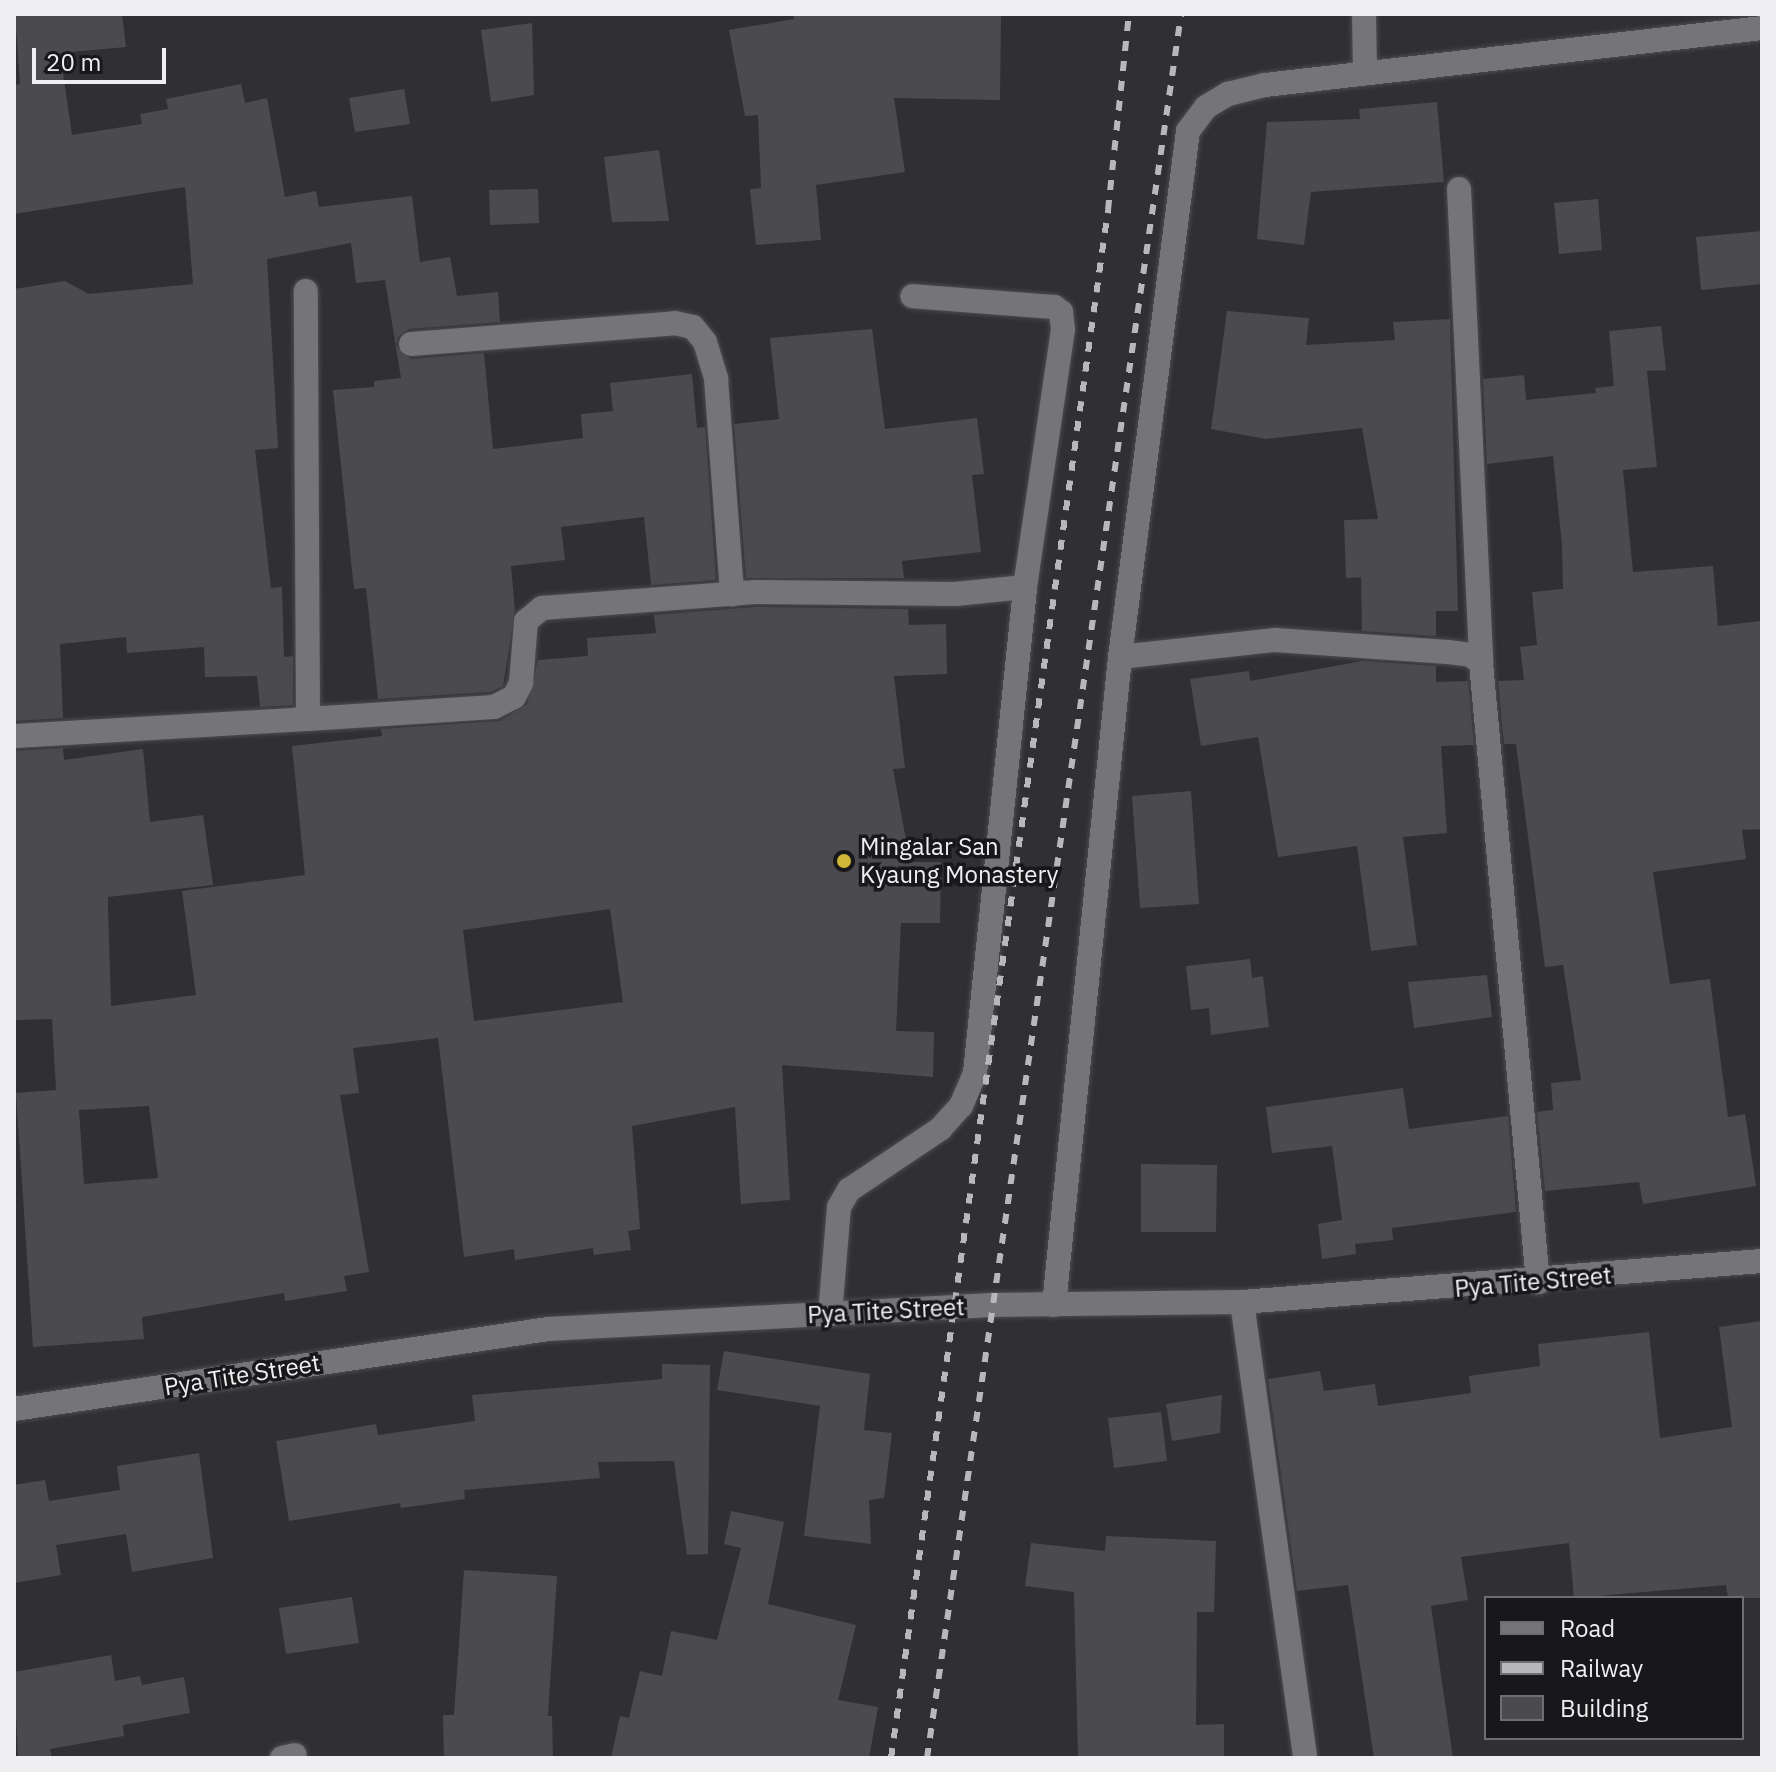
<!DOCTYPE html>
<html>
<head>
<meta charset="utf-8">
<style>
  body { margin:0 }
  #map { position:relative; width:1776px; height:1772px; overflow:hidden; background:#303034; font-family:"IBM Plex Sans",sans-serif }
  div>[style] { position:absolute }
  .building>* { inset:0; background:#4b4a4f }
  .roads { filter:drop-shadow(0 0 2px #4c4c4f) drop-shadow(0 0 2px #4c4c4f) }
  .street>* { height:24px; margin:-12px; padding:0 12px; transform-origin:12px; border-radius:12px; background:#747479 }
  .secondary>* { height:24px; margin:-12px; padding:0 12px; transform-origin:12px; border-radius:12px; background:#747479 }
  .rail>* { height:6px; margin-top:-3px; transform-origin:0; background:repeating-linear-gradient(90deg,#b8b8ba 0 10px,transparent 0 20px) }
  .dots>* { width:22px; height:22px; translate:-50% -50%; box-sizing:border-box; border:4px solid #18181a; border-radius:50% }
  span { translate:-50% -50%; white-space:nowrap; text-align:center; line-height:1.15; -webkit-text-stroke:7px #18181a; paint-order:stroke }
  .poi-label { font-size:24px; color:#efeff1 }
  .left { translate:0 -50%; text-align:left }
  .street-label { font-size:24px; color:#efeff1 }
  .frame { position:absolute; inset:0; border:16px solid #efeff1; pointer-events:none }
  .legend { position:absolute; left:1484px; top:1596px; width:260px; height:144px; box-sizing:border-box; background:#18181a; border:2px solid #6e6e70; margin:0; padding:10px 14px; list-style:none; font-size:24px; color:#efeff1 }
  .legend li { display:flex; align-items:center; gap:16px; height:40px }
  .legend b { width:40px; border:2px solid #6e6e70 }
  .scale { position:absolute; left:32px; top:48px; width:134px; height:36px; box-sizing:border-box; border:4px solid #efeff1; border-top:0; padding-left:10px; font-size:24px; line-height:28px; white-space:nowrap; color:#efeff1; -webkit-text-stroke:6px #18181a; paint-order:stroke }
</style>
</head>
<body>
<div id="map">
  <div class="building">
    <div style="clip-path:polygon(15px 14px,122px 14px,126px 47px,60px 53px,72px 135px,142px 124px,140px 114px,168px 109px,166px 99px,241px 84px,245px 103px,267px 98px,285px 197px,316px 191px,319px 207px,412px 196px,420px 262px,450px 257px,457px 296px,498px 292px,500px 322px,409px 329px,398px 337px,396px 346px,411px 359px,484px 353px,493px 449px,583px 438px,581px 414px,613px 411px,610px 383px,692px 374px,697px 428px,705px 427px,716px 580px,651px 585px,644px 517px,561px 527px,565px 560px,511px 566px,515px 611px,503px 686px,490px 692px,378px 699px,366px 588px,354px 589px,333px 390px,374px 387px,374px 381px,401px 378px,385px 280px,356px 283px,351px 243px,267px 259px,278px 448px,255px 450px,271px 588px,282px 587px,284px 657px,293px 656px,293px 705px,260px 707px,257px 676px,205px 677px,204px 647px,127px 653px,126px 637px,60px 644px,63px 718px,14px 721px,14px 289px,65px 281px,89px 294px,193px 284px,185px 187px,14px 214px,14px 85px,20px 84px)"></div>
    <div style="clip-path:polygon(793px 14px,1001px 15px,1000px 100px,894px 98px,905px 172px,816px 185px,821px 240px,756px 245px,750px 189px,761px 188px,758px 115px,745px 116px,729px 30px,794px 19px)"></div>
    <div style="clip-path:polygon(532px 23px,534px 95px,491px 102px,481px 30px)"></div>
    <div style="clip-path:polygon(404px 89px,410px 124px,355px 132px,349px 98px)"></div>
    <div style="clip-path:polygon(1437px 102px,1444px 182px,1311px 192px,1304px 245px,1257px 239px,1267px 122px,1360px 119px,1359px 109px)"></div>
    <div style="clip-path:polygon(659px 150px,669px 221px,612px 222px,604px 157px)"></div>
    <div style="clip-path:polygon(538px 189px,539px 223px,490px 225px,489px 190px)"></div>
    <div style="clip-path:polygon(1598px 199px,1602px 250px,1559px 254px,1554px 203px)"></div>
    <div style="clip-path:polygon(1762px 231px,1762px 284px,1701px 290px,1696px 237px)"></div>
    <div style="clip-path:polygon(1227px 311px,1309px 318px,1306px 345px,1395px 340px,1393px 322px,1450px 319px,1458px 611px,1436px 611px,1436px 636px,1362px 631px,1361px 577px,1346px 578px,1344px 520px,1378px 519px,1362px 428px,1266px 439px,1211px 429px)"></div>
    <div style="clip-path:polygon(1661px 326px,1666px 370px,1647px 371px,1657px 467px,1623px 470px,1633px 572px,1713px 566px,1718px 626px,1762px 621px,1762px 829px,1742px 830px,1746px 859px,1653px 872px,1670px 984px,1710px 979px,1728px 1117px,1745px 1114px,1756px 1186px,1643px 1204px,1639px 1182px,1545px 1191px,1537px 1112px,1553px 1110px,1551px 1083px,1581px 1080px,1563px 965px,1545px 967px,1516px 744px,1504px 744px,1498px 681px,1524px 680px,1520px 647px,1537px 645px,1532px 592px,1563px 589px,1562px 546px,1553px 456px,1487px 464px,1483px 379px,1524px 375px,1526px 400px,1596px 393px,1595px 388px,1614px 386px,1609px 331px)"></div>
    <div style="clip-path:polygon(872px 329px,885px 429px,977px 418px,984px 474px,972px 475px,981px 552px,902px 561px,904px 578px,746px 578px,734px 424px,779px 419px,770px 338px)"></div>
    <div style="clip-path:polygon(evenodd,755px 607px,908px 609px,909px 625px,946px 624px,947px 674px,894px 676px,905px 768px,893px 769px,910px 862px,941px 862px,940px 923px,901px 923px,896px 1031px,934px 1032px,933px 1077px,782px 1065px,790px 1200px,741px 1204px,735px 1107px,632px 1126px,640px 1229px,628px 1231px,631px 1250px,594px 1255px,593px 1248px,515px 1260px,514px 1249px,464px 1257px,438px 1038px,353px 1048px,359px 1093px,340px 1095px,369px 1272px,344px 1276px,347px 1291px,285px 1301px,284px 1293px,142px 1317px,144px 1339px,33px 1347px,16px 1093px,56px 1090px,52px 1019px,15px 1020px,14px 751px,63px 748px,64px 760px,143px 749px,150px 822px,203px 815px,213px 885px,108px 897px,108px 907px,111px 1006px,196px 995px,182px 891px,305px 875px,292px 746px,382px 736px,381px 729px,500px 721px,527px 704px,538px 660px,588px 656px,587px 638px,656px 633px,654px 615px,755px 607px,610px 909px,623px 1002px,474px 1021px,463px 930px,610px 909px,755px 607px,149px 1106px,158px 1178px,84px 1184px,79px 1110px,149px 1106px)"></div>
    <div style="clip-path:polygon(1363px 661px,1436px 666px,1436px 682px,1468px 681px,1474px 745px,1441px 746px,1447px 833px,1403px 837px,1417px 945px,1371px 951px,1357px 846px,1278px 857px,1258px 737px,1201px 746px,1190px 679px,1249px 671px,1250px 681px)"></div>
    <div style="clip-path:polygon(1191px 791px,1199px 904px,1140px 908px,1132px 796px)"></div>
    <div style="clip-path:polygon(1250px 959px,1252px 978px,1263px 976px,1269px 1027px,1211px 1035px,1209px 1008px,1191px 1010px,1186px 966px)"></div>
    <div style="clip-path:polygon(1487px 975px,1492px 1017px,1414px 1028px,1408px 982px)"></div>
    <div style="clip-path:polygon(1403px 1088px,1409px 1129px,1508px 1116px,1516px 1212px,1392px 1228px,1393px 1240px,1355px 1244px,1356px 1254px,1322px 1259px,1318px 1224px,1342px 1220px,1332px 1146px,1272px 1153px,1266px 1107px)"></div>
    <div style="clip-path:polygon(1141px 1164px,1217px 1165px,1216px 1232px,1141px 1232px)"></div>
    <div style="clip-path:polygon(1762px 1321px,1762px 1598px,1728px 1598px,1726px 1585px,1574px 1598px,1569px 1543px,1461px 1557px,1468px 1600px,1431px 1606px,1453px 1758px,1374px 1758px,1348px 1585px,1297px 1591px,1268px 1379px,1320px 1371px,1324px 1391px,1375px 1384px,1378px 1406px,1471px 1393px,1469px 1376px,1540px 1366px,1538px 1344px,1649px 1332px,1660px 1438px,1732px 1427px,1719px 1327px)"></div>
    <div style="clip-path:polygon(724px 1351px,870px 1374px,864px 1430px,892px 1433px,884px 1498px,869px 1500px,871px 1544px,804px 1536px,820px 1406px,717px 1390px)"></div>
    <div style="clip-path:polygon(662px 1364px,710px 1365px,708px 1554px,687px 1555px,674px 1461px,598px 1462px,600px 1478px,464px 1490px,465px 1499px,401px 1508px,400px 1503px,289px 1521px,276px 1441px,376px 1424px,378px 1435px,475px 1421px,472px 1395px,662px 1379px)"></div>
    <div style="clip-path:polygon(1222px 1395px,1220px 1433px,1172px 1441px,1166px 1404px)"></div>
    <div style="clip-path:polygon(1161px 1412px,1167px 1461px,1114px 1468px,1108px 1418px)"></div>
    <div style="clip-path:polygon(199px 1453px,213px 1558px,132px 1572px,126px 1534px,56px 1545px,61px 1575px,14px 1583px,14px 1485px,45px 1480px,49px 1501px,120px 1490px,117px 1466px)"></div>
    <div style="clip-path:polygon(731px 1511px,784px 1522px,768px 1604px,856px 1625px,838px 1700px,878px 1707px,869px 1758px,611px 1758px,620px 1716px,629px 1718px,640px 1671px,662px 1676px,671px 1631px,717px 1640px,741px 1548px,724px 1544px)"></div>
    <div style="clip-path:polygon(1106px 1536px,1216px 1541px,1214px 1612px,1197px 1612px,1196px 1725px,1224px 1724px,1224px 1758px,1078px 1758px,1074px 1592px,1025px 1586px,1031px 1543px,1105px 1551px)"></div>
    <div style="clip-path:polygon(464px 1570px,557px 1576px,548px 1716px,552px 1716px,553px 1758px,444px 1758px,443px 1715px,454px 1715px)"></div>
    <div style="clip-path:polygon(352px 1597px,359px 1643px,286px 1654px,279px 1608px)"></div>
    <div style="clip-path:polygon(111px 1655px,115px 1681px,140px 1676px,142px 1685px,184px 1677px,190px 1713px,123px 1725px,124px 1736px,50px 1749px,52px 1758px,18px 1758px,14px 1672px)"></div>
  </div>
  <div class="roads">
    <div class="street">
      <div style="left:1364px;top:14px;width:59px;rotate:89deg"></div>
      <div style="left:1459px;top:189px;width:475px;rotate:87.3deg"></div>
      <div style="left:411px;top:344px;width:265px;rotate:-4.5deg"></div>
      <div style="left:675px;top:323px;width:18px;rotate:13deg"></div>
      <div style="left:693px;top:327px;width:19px;rotate:51deg"></div>
      <div style="left:705px;top:342px;width:39px;rotate:73deg"></div>
      <div style="left:716px;top:379px;width:216px;rotate:85.7deg"></div>
      <div style="left:1120px;top:657px;width:156px;rotate:-6.3deg"></div>
      <div style="left:1275px;top:640px;width:173px;rotate:4deg"></div>
      <div style="left:1448px;top:652px;width:23px;rotate:7deg"></div>
      <div style="left:1471px;top:655px;width:13px;rotate:39deg"></div>
      <div style="left:1481px;top:663px;width:622px;rotate:84.74deg"></div>
      <div style="left:308px;top:719px;width:186px;rotate:-3.7deg"></div>
      <div style="left:494px;top:707px;width:22px;rotate:-27deg"></div>
      <div style="left:514px;top:697px;width:16px;rotate:-63deg"></div>
      <div style="left:521px;top:683px;width:62px;rotate:-85.4deg"></div>
      <div style="left:526px;top:621px;width:21px;rotate:-39deg"></div>
      <div style="left:542px;top:608px;width:214px;rotate:-4.3deg"></div>
      <div style="left:755px;top:592px;width:200px;rotate:0.6deg"></div>
      <div style="left:955px;top:594px;width:70px;rotate:-5.7deg"></div>
      <div style="left:14px;top:736px;width:294px;rotate:-3.3deg"></div>
      <div style="left:308px;top:719px;width:428px;rotate:-90.3deg"></div>
      <div style="left:1242px;top:1302px;width:460px;rotate:82.1deg"></div>
      <div style="left:1054px;top:1305px;width:651px;rotate:-84.18deg"></div>
      <div style="left:1120px;top:657px;width:530px;rotate:-82.63deg"></div>
      <div style="left:1188px;top:131px;width:30px;rotate:-53deg"></div>
      <div style="left:1206px;top:107px;width:26px;rotate:-31deg"></div>
      <div style="left:1228px;top:94px;width:38px;rotate:-14deg"></div>
      <div style="left:1265px;top:85px;width:500px;rotate:-6.54deg"></div>
      <div style="left:830px;top:1314px;width:107px;rotate:-85.2deg"></div>
      <div style="left:839px;top:1207px;width:20px;rotate:-60deg"></div>
      <div style="left:849px;top:1190px;width:110px;rotate:-33.8deg"></div>
      <div style="left:940px;top:1129px;width:31px;rotate:-48deg"></div>
      <div style="left:961px;top:1106px;width:36px;rotate:-67deg"></div>
      <div style="left:975px;top:1073px;width:489px;rotate:-84.1deg"></div>
      <div style="left:1025px;top:587px;width:260px;rotate:-81.6deg"></div>
      <div style="left:1063px;top:330px;width:18px;rotate:-96deg"></div>
      <div style="left:1061px;top:312px;width:9px;rotate:-144deg"></div>
      <div style="left:1054px;top:307px;width:142px;rotate:-175.6deg"></div>
      <div style="left:282px;top:1758px;width:13px;rotate:-13deg"></div>
    </div>
    <div class="secondary">
      <div style="left:14px;top:1409px;width:540px;rotate:-8.52deg"></div>
      <div style="left:548px;top:1329px;width:444px;rotate:-3.1deg"></div>
      <div style="left:991px;top:1305px;width:251px;rotate:-0.7deg"></div>
      <div style="left:1242px;top:1302px;width:522px;rotate:-4.51deg"></div>
    </div>
  </div>
  <div class="rail">
    <div style="left:891px;top:1758px;width:1563px;rotate:-82.02deg"></div>
    <div style="left:1108px;top:210px;width:197px;rotate:-83.9deg"></div>
    <div style="left:927px;top:1758px;width:1762px;rotate:-81.71deg"></div>
  </div>
  <div class="dots">
    <div style="left:844px;top:861px;background:#d0b736"></div>
  </div>
  <div class="poi-label">
    <span class="left" style="left:860px;top:861px">Mingalar San<br>Kyaung Monastery</span>
  </div>
  <div class="street-label">
    <span style="left:1533px;top:1282px;rotate:-5deg">Pya Tite Street</span>
    <span style="left:886px;top:1311px;rotate:-3deg">Pya Tite Street</span>
    <span style="left:242px;top:1375px;rotate:-9deg">Pya Tite Street</span>
  </div>
  <div class="frame"></div>
  <ul class="legend">
  <li><b style="height:10px;background:#747479"></b>Road</li>
  <li><b style="height:10px;background:#b8b8ba"></b>Railway</li>
  <li><b style="height:22px;background:#4b4a4f"></b>Building</li>
  </ul>
  <div class="scale">20 m</div>
</div>
</body>
</html>
